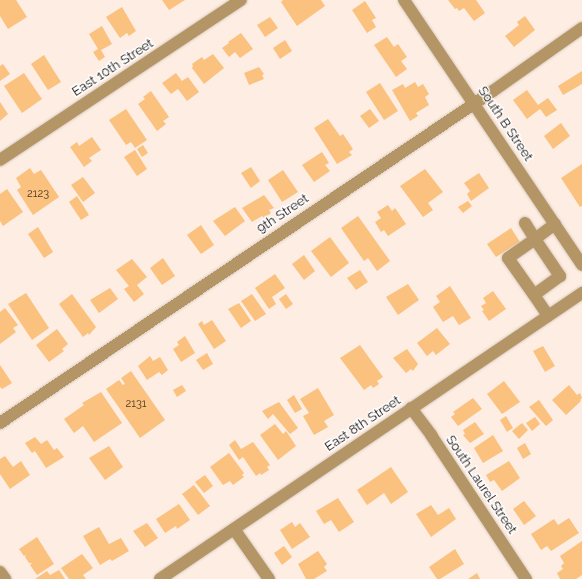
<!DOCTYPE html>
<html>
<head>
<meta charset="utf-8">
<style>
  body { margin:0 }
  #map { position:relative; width:582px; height:579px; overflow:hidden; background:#fdede2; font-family:Raleway,sans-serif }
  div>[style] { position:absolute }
  .building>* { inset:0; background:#fbc17f }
  .roads { filter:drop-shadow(0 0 1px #d8c9bf) drop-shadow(0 0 1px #d8c9bf) }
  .minor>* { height:12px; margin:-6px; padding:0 6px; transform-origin:6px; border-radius:6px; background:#b49565 }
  span { translate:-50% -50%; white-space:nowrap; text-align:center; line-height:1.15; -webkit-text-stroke:3px #fff; paint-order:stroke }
  .number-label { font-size:11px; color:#4d3a26 }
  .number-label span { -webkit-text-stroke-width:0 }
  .street-label { font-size:13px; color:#130d09 }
</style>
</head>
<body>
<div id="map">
  <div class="building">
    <div style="clip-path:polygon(0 0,16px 0,27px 17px,8px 29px,0 16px)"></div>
    <div style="clip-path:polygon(162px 0,185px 0,169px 10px)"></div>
    <div style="clip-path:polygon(283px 0,321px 0,325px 6px,297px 26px,281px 2px)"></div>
    <div style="clip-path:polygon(448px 0,476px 0,485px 13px,474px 21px,464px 8px,459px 11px,457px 8px,455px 9px)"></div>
    <div style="clip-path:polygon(365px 1px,376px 18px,372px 20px,376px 27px,367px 33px,352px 10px)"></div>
    <div style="clip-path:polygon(122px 7px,136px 31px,129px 36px,127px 33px,120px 38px,106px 17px)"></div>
    <div style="clip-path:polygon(525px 16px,535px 30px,514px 47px,505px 36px,519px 25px,517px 22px)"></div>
    <div style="clip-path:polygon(270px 17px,278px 28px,265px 37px,257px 25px)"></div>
    <div style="clip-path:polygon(102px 26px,112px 44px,101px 50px,105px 57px,99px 61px,93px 52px,98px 49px,89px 34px)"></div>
    <div style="clip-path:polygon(241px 33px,253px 49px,240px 58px,235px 52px,229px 57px,222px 48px,229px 43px,228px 42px)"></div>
    <div style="clip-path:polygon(387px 37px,394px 47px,398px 44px,407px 57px,401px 61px,407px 69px,396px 77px,374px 45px)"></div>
    <div style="clip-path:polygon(285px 40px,292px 51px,280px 59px,273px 48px)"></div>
    <div style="clip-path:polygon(213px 54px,224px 68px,204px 84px,192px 68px,193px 66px,192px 64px,202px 57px,204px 60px)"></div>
    <div style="clip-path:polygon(44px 55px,61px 82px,48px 90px,31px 64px)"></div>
    <div style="clip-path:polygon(3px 64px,10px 74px,0 81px,0 66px)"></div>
    <div style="clip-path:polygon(259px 67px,264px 74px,262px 75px,264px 79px,249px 85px,244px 73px)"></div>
    <div style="clip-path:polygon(582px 71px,582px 84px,563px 95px,558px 86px)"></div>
    <div style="clip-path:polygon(24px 73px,42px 99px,22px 113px,4px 86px)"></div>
    <div style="clip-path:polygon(176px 73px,182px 81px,188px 77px,199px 92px,187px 101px,178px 89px,171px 94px,162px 83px)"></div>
    <div style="clip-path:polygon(415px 82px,418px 87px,423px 84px,429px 94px,425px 97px,429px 105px,416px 113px,418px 116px,410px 121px,392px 90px,403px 84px,405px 88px)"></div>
    <div style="clip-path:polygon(380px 83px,398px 111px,384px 120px,366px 92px)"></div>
    <div style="clip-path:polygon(527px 90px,538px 105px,548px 98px,557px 110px,546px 117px,540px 109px,527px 119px,513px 100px)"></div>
    <div style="clip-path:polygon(151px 91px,169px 117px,163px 121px,166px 124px,157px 131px,138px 104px,145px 99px,143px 97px)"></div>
    <div style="clip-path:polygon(0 102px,8px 114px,0 121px)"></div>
    <div style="clip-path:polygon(126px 109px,147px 140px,135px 148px,131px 142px,126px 145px,109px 120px)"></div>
    <div style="clip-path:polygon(370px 109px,379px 121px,369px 128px,360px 116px)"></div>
    <div style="clip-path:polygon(328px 119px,340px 136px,343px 134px,353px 149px,349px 152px,352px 155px,337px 164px,314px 128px)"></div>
    <div style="clip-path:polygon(561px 123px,570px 136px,553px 149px,544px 136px)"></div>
    <div style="clip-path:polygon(92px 137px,101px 150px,89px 158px,92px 161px,84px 167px,70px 147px,77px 142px,79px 146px)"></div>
    <div style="clip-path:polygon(143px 145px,148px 153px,142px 157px,137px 149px)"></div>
    <div style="clip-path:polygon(135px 150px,147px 169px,137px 176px,124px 157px)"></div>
    <div style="clip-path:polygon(322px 152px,329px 163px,325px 165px,330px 171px,314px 182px,302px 165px)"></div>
    <div style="clip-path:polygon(582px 164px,582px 206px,580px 207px,561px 178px)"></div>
    <div style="clip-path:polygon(251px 167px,260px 181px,251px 188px,241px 173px)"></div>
    <div style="clip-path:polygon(30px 168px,34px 174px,41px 170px,59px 197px,33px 215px,17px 190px,21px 187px,16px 178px)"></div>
    <div style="clip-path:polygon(425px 169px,443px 192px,428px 203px,433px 210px,423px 217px,400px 186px)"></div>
    <div style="clip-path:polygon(283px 170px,298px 192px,282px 202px,268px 180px)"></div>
    <div style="clip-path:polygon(479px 173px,489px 188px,471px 201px,467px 194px,470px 191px,464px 183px)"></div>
    <div style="clip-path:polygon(83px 177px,95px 193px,83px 202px,71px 185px)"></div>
    <div style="clip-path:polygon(7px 189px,23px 212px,3px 226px,0 221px,0 194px)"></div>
    <div style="clip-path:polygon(264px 195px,274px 208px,269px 210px,271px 213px,264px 218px,262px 216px,252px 222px,242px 208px)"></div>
    <div style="clip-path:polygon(77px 196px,89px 215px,81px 220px,69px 202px)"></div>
    <div style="clip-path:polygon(468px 201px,472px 206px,463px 213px,458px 207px)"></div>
    <div style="clip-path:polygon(388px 205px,392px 211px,395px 208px,406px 224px,388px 236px,384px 230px,381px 232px,375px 222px,381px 218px,377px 212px)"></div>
    <div style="clip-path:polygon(235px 207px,245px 221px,225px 236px,213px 221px)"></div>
    <div style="clip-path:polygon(358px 216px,390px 261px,377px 271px,368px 258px,364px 261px,341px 228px)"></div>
    <div style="clip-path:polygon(201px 225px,214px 245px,201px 254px,187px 235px)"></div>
    <div style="clip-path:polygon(38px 227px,53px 252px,44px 258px,28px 234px)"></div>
    <div style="clip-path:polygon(511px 228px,520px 242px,496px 257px,487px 244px)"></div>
    <div style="clip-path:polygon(330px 237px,349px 263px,331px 277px,311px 251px)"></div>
    <div style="clip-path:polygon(304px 255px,315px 271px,304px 280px,292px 264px)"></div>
    <div style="clip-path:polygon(163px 258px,175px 276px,162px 285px,150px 268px)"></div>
    <div style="clip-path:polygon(132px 259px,147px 277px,137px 285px,144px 294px,134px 302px,124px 289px,129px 286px,116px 270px)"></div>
    <div style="clip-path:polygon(360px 270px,368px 282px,356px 290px,347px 278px)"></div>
    <div style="clip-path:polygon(275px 274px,285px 288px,272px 297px,276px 304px,269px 309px,255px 288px)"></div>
    <div style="clip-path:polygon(408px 284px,419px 300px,398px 315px,386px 297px)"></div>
    <div style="clip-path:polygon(450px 286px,471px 318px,459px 325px,453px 316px,443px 322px,433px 307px,440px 302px,436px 296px)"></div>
    <div style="clip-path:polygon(110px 288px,118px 299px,99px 313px,90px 300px)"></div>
    <div style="clip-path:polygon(493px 291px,506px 309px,489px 321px,482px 311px,484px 310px,481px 306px,486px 303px,483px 298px)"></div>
    <div style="clip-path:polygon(26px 293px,49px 328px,32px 340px,8px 304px)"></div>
    <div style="clip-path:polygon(72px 294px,96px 327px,89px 335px,88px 333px,83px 337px,59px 304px)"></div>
    <div style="clip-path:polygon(252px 294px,266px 314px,255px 321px,241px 301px)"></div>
    <div style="clip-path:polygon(286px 294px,293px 304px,286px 309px,279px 299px)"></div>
    <div style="clip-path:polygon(239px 303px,251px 321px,241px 328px,228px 309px)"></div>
    <div style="clip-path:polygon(5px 308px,18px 325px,13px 328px,16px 332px,0 344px,0 312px)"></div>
    <div style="clip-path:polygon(212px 320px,226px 341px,214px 349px,198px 324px,202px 321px,204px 325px)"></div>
    <div style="clip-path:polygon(437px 328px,450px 344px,436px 355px,433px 351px,427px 356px,417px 343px)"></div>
    <div style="clip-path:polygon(57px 329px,68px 344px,62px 349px,64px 351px,49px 362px,36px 345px)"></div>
    <div style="clip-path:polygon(185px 336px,195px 353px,181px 362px,173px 349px,179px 345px,177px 342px)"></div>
    <div style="clip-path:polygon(360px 345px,383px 377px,377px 381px,379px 384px,373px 388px,371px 385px,364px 390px,340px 358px)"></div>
    <div style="clip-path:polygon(543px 346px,555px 366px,545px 372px,533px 351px)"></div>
    <div style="clip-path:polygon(407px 349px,418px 364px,413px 371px,411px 369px,406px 373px,393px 358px)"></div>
    <div style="clip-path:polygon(207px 353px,213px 364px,203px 370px,196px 360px)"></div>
    <div style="clip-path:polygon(150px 356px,153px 361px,160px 357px,168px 370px,162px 375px,159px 372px,147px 380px,138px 366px)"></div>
    <div style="clip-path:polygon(0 365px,12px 383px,2px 389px,0 387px)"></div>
    <div style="clip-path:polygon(131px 371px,165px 420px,140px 438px,106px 389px,119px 380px,123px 385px,125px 384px,121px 378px)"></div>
    <div style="clip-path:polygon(504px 381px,520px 402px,502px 414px,487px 394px)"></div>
    <div style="clip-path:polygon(182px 385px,186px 391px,177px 397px,173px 390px)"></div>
    <div style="clip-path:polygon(569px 385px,577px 395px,580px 393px,582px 398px,580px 400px,581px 401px,566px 415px,552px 400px)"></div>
    <div style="clip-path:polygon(318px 388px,334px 415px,324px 421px,328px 427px,314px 435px,303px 416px,309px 413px,300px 399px)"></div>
    <div style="clip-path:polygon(101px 392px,122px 423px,94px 442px,83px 426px,74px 433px,64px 419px,84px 405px,82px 403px)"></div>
    <div style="clip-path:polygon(294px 395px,302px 409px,295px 413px,287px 400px)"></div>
    <div style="clip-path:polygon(473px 398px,482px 409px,458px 426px,451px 417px,455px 414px,453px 412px)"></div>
    <div style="clip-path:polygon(539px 400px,553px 420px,546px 426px,529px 407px)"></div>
    <div style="clip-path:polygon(279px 402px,298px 428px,290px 434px,273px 414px,268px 419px,262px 411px)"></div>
    <div style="clip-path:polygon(506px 416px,513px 428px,507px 432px,500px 420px)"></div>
    <div style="clip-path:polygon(535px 417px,540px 424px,532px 431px,526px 423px)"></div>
    <div style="clip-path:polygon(475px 422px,484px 434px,470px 443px,463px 435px,465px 434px,463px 430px)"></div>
    <div style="clip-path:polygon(522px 423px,528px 430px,519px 439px,512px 431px)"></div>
    <div style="clip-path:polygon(275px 424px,283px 434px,286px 431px,296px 446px,278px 460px,260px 435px)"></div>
    <div style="clip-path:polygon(493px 435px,503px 451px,483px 463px,474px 448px)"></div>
    <div style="clip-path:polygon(35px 437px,41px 444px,47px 440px,54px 450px,57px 448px,64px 457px,46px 468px,35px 451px,32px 453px,25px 443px)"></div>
    <div style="clip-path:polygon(235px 440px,241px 449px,253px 442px,270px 465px,267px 467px,269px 470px,261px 475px,260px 473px,256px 476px,243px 457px,239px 460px,229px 445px)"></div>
    <div style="clip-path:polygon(525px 443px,531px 454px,523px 459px,517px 448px)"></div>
    <div style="clip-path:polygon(109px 446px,123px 467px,105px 480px,89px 458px)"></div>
    <div style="clip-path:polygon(229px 453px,244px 473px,242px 475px,244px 477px,233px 485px,230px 481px,223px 485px,210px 467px)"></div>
    <div style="clip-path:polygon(5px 456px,13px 467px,21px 461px,30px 475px,10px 489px,0 474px,0 459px)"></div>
    <div style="clip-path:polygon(509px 461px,520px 478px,502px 491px,494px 480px,490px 482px,486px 475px)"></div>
    <div style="clip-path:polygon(391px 467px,408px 492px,391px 504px,384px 493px,367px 505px,357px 490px)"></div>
    <div style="clip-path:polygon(205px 475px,213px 486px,204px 493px,195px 482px)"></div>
    <div style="clip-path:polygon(194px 485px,210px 506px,198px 515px,182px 494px)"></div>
    <div style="clip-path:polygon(338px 498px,354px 522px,339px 532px,331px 520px,324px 524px,316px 511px)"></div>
    <div style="clip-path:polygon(524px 501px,536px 516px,524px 525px,513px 509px)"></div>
    <div style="clip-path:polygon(179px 504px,190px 520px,177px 529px,176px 526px,165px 533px,156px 519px)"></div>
    <div style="clip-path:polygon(431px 505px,438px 515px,449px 508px,456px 519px,431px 537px,416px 514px)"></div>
    <div style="clip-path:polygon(569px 518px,579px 533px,551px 551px,547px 546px,541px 550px,531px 534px,554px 519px,558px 525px)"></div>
    <div style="clip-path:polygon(292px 522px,295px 527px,300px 523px,310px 537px,292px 549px,280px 530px)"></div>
    <div style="clip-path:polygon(147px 523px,158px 538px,145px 547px,133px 531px)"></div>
    <div style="clip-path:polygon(99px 527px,109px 544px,121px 538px,129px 551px,112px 561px,110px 559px,100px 565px,83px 536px)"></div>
    <div style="clip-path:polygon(37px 537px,54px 564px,37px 575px,30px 565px,32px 563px,29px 563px,25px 557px,26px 555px,24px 556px,19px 549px)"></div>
    <div style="clip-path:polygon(582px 541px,582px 575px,576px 579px,560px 579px,557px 573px,563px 569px,561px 566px,564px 563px,560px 556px)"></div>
    <div style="clip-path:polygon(284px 546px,292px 557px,282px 565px,274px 553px)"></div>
    <div style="clip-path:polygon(455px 549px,464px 564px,440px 579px,437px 579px,429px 567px)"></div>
    <div style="clip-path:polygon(318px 551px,327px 564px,324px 567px,327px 571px,314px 579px,306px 579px,298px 564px)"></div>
    <div style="clip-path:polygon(82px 554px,93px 568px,83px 575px,86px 579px,69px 579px,61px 568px)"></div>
    <div style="clip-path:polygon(59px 570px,65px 579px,35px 579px,47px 571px,50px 575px)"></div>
    <div style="clip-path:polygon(477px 573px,480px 579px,468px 579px)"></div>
  </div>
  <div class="roads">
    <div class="minor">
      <div style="left:404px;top:0;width:319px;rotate:56.1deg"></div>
      <div style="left:0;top:160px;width:289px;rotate:-33.6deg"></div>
      <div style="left:525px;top:223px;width:19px;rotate:58deg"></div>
      <div style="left:535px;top:239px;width:25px;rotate:-37deg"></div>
      <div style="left:535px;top:239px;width:45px;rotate:56deg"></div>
      <div style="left:560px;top:276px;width:32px;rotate:144deg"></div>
      <div style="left:534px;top:295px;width:45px;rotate:-125.1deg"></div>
      <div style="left:508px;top:258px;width:33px;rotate:-35deg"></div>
      <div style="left:534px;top:295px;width:25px;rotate:56deg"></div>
      <div style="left:411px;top:408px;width:34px;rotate:53deg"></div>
      <div style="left:431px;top:435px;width:173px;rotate:56.6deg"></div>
      <div style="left:0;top:423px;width:594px;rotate:-33.96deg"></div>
      <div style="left:493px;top:91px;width:109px;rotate:-35.3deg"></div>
      <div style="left:234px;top:529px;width:61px;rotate:55deg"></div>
      <div style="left:0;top:572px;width:9px;rotate:54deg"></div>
      <div style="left:160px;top:579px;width:510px;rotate:-34.13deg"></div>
    </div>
  </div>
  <div class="number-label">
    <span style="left:38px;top:194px">2123</span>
    <span style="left:136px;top:404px">2131</span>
  </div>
  <div class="street-label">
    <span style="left:113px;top:68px;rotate:-33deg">East 10th Street</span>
    <span style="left:505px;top:124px;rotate:56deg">South B Street</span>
    <span style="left:283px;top:214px;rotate:-34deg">9th Street</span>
    <span style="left:363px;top:424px;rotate:-34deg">East 8th Street</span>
    <span style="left:481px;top:485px;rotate:56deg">South Laurel Street</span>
  </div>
</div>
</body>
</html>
